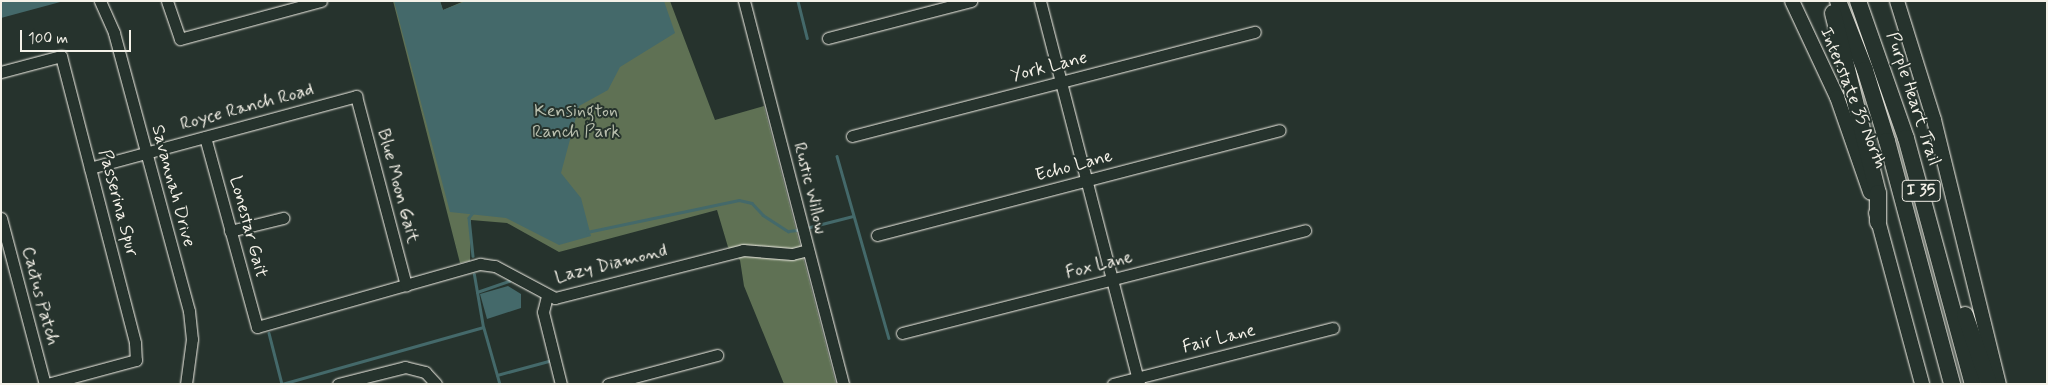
<!DOCTYPE html>
<html>
<head>
<meta charset="utf-8">
<style>
  body { margin:0 }
  #map { position:relative; width:2048px; height:385px; overflow:hidden; background:#26332d; font-family:Mynerve,sans-serif }
  div>[style] { position:absolute }
  .green>* { inset:0; background:#5f7154 }
  .water>* { inset:0; background:#44696a }
  .stream>* { height:2.5px; margin:-1.25px; padding:0 1.25px; transform-origin:1.25px; border-radius:1.25px; background:#44696a }
  .roads { filter:drop-shadow(0 0 1px #f4f1e8) drop-shadow(0 0 1px #f4f1e8) }
  .minor>* { height:11px; margin:-5.5px; padding:0 5.5px; transform-origin:5.5px; border-radius:5.5px; background:#26332d }
  .major>* { height:14px; margin:-7px; padding:0 7px; transform-origin:7px; border-radius:7px; background:#26332d }
  .highway>* { height:16px; margin:-8px; padding:0 8px; transform-origin:8px; border-radius:8px; background:#26332d }
  span { translate:-50% -50%; white-space:nowrap; text-align:center; line-height:1.15; -webkit-text-stroke:4px #26332d; paint-order:stroke }
  .shield-label span { padding:1px 4px; background:#26332d; border:1px solid; border-radius:4px; -webkit-text-stroke-width:0 }
  .shield-label { font-size:16px; color:#f4f1e8; font-weight:700 }
  .street-label { font-size:18px; color:#f4f1e8 }
  .park-label { font-size:18px; color:#b8bead }
  .frame { position:absolute; inset:0; border:2px solid #f4f1e8; pointer-events:none }
  .scale { position:absolute; left:20px; top:30px; width:111px; height:22px; box-sizing:border-box; border:2px solid #f4f1e8; border-top:0; padding-left:6px; font-size:15px; line-height:18px; white-space:nowrap; color:#f4f1e8; -webkit-text-stroke:4px #26332d; paint-order:stroke }
</style>
</head>
<body>
<div id="map">
  <div class="green">
    <div style="clip-path:polygon(393px 1px,440px 1px,443px 10px,464px 1px,670px 1px,715px 120px,764px 106px,836px 384px,784px 384px,744px 286px,740px 260px,728px 247px,717px 210px,559px 252px,507px 223px,471px 220px,470px 261px,460px 263px)"></div>
  </div>
  <div class="water">
    <div style="clip-path:polygon(1px 1px,64px 1px,1px 18px)"></div>
    <div style="clip-path:polygon(394px 1px,440px 1px,443px 10px,466px 1px,664px 1px,675px 33px,620px 67px,608px 90px,579px 106px,561px 173px,581px 198px,591px 236px,559px 245px,506px 218px,450px 212px)"></div>
    <div style="clip-path:polygon(508px 286px,521px 294px,521px 308px,487px 319px,480px 294px)"></div>
  </div>
  <div class="stream">
    <div style="left:798px;top:1px;width:38px;rotate:76deg"></div>
    <div style="left:837px;top:156px;width:189px;rotate:74.1deg"></div>
    <div style="left:473px;top:213px;width:6px;rotate:129deg"></div>
    <div style="left:469px;top:218px;width:38px;rotate:84deg"></div>
    <div style="left:810px;top:227px;width:44px;rotate:-14.3deg"></div>
    <div style="left:587px;top:232px;width:155px;rotate:-11.9deg"></div>
    <div style="left:739px;top:200px;width:13px;rotate:13deg"></div>
    <div style="left:752px;top:203px;width:16px;rotate:47deg"></div>
    <div style="left:763px;top:215px;width:30px;rotate:33deg"></div>
    <div style="left:788px;top:231px;width:9px;rotate:-6deg"></div>
    <div style="left:477px;top:292px;width:34px;rotate:-19deg"></div>
    <div style="left:484px;top:328px;width:58px;rotate:74.1deg"></div>
    <div style="left:269px;top:333px;width:53px;rotate:75.7deg"></div>
    <div style="left:497px;top:375px;width:54px;rotate:-15.1deg"></div>
    <div style="left:282px;top:384px;width:209px;rotate:-15.8deg"></div>
    <div style="left:483px;top:327px;width:53px;rotate:-99.8deg"></div>
  </div>
  <div class="roads">
    <div class="minor">
      <div style="left:100px;top:1px;width:35px;rotate:66deg"></div>
      <div style="left:114px;top:33px;width:288px;rotate:74.9deg"></div>
      <div style="left:189px;top:311px;width:28px;rotate:84deg"></div>
      <div style="left:192px;top:339px;width:45px;rotate:97.6deg"></div>
      <div style="left:167px;top:1px;width:40px;rotate:71.1deg"></div>
      <div style="left:180px;top:39px;width:146px;rotate:-15.1deg"></div>
      <div style="left:744px;top:1px;width:396px;rotate:75.5deg"></div>
      <div style="left:1040px;top:1px;width:396px;rotate:75.5deg"></div>
      <div style="left:828px;top:38px;width:148px;rotate:-14.5deg"></div>
      <div style="left:1px;top:72px;width:62px;rotate:-14.9deg"></div>
      <div style="left:61px;top:56px;width:296px;rotate:75.5deg"></div>
      <div style="left:135px;top:343px;width:17px;rotate:87deg"></div>
      <div style="left:136px;top:360px;width:92px;rotate:164.9deg"></div>
      <div style="left:852px;top:136px;width:416px;rotate:-14.5deg"></div>
      <div style="left:205px;top:137px;width:197px;rotate:74.7deg"></div>
      <div style="left:257px;top:327px;width:232px;rotate:-15.8deg"></div>
      <div style="left:480px;top:264px;width:15px;rotate:8deg"></div>
      <div style="left:495px;top:266px;width:68px;rotate:28.1deg"></div>
      <div style="left:555px;top:298px;width:194px;rotate:-14.3deg"></div>
      <div style="left:743px;top:250px;width:49px;rotate:4.7deg"></div>
      <div style="left:792px;top:254px;width:16px;rotate:-14deg"></div>
      <div style="left:90px;top:168px;width:276px;rotate:-15.1deg"></div>
      <div style="left:356px;top:96px;width:196px;rotate:75.2deg"></div>
      <div style="left:1px;top:218px;width:172px;rotate:75.2deg"></div>
      <div style="left:230px;top:231px;width:55px;rotate:-13.8deg"></div>
      <div style="left:877px;top:235px;width:416px;rotate:-14.6deg"></div>
      <div style="left:547px;top:296px;width:16px;rotate:104deg"></div>
      <div style="left:543px;top:312px;width:74px;rotate:76deg"></div>
      <div style="left:902px;top:333px;width:416px;rotate:-14.3deg"></div>
      <div style="left:338px;top:384px;width:69px;rotate:-14.2deg"></div>
      <div style="left:405px;top:367px;width:21px;rotate:14deg"></div>
      <div style="left:425px;top:372px;width:16px;rotate:47deg"></div>
      <div style="left:608px;top:384px;width:113px;rotate:-14.9deg"></div>
      <div style="left:1113px;top:384px;width:227px;rotate:-14.3deg"></div>
    </div>
    <div class="major">
      <div style="left:1792px;top:1px;width:106px;rotate:64.9deg"></div>
      <div style="left:1837px;top:97px;width:101px;rotate:70.8deg"></div>
      <div style="left:1897px;top:1px;width:125px;rotate:72.7deg"></div>
      <div style="left:1934px;top:120px;width:272px;rotate:76.2deg"></div>
      <div style="left:1876px;top:213px;width:177px;rotate:74.9deg"></div>
    </div>
    <div class="highway">
      <div style="left:1838px;top:1px;width:74px;rotate:68.6deg"></div>
      <div style="left:1865px;top:70px;width:74px;rotate:72.8deg"></div>
      <div style="left:1887px;top:141px;width:252px;rotate:75deg"></div>
      <div style="left:1858px;top:1px;width:145px;rotate:70.7deg"></div>
      <div style="left:1906px;top:138px;width:255px;rotate:74.8deg"></div>
      <div style="left:1833px;top:13px;width:186px;rotate:76deg"></div>
      <div style="left:1878px;top:193px;width:29px;rotate:90deg"></div>
      <div style="left:1965px;top:315px;width:73px;rotate:70.8deg"></div>
    </div>
  </div>
  <div class="shield-label">
    <span style="left:1921px;top:191px">I 35</span>
  </div>
  <div class="street-label">
    <span style="left:1049px;top:67px;rotate:-14deg">York Lane</span>
    <span style="left:1853px;top:98px;rotate:68deg">Interstate 35 North</span>
    <span style="left:1913px;top:99px;rotate:72deg">Purple Heart Trail</span>
    <span style="left:247px;top:107px;rotate:-15deg">Royce Ranch Road</span>
    <span style="left:1074px;top:166px;rotate:-15deg">Echo Lane</span>
    <span style="left:173px;top:186px;rotate:75deg">Savannah Drive</span>
    <span style="left:398px;top:186px;rotate:75deg">Blue Moon Gait</span>
    <span style="left:810px;top:188px;rotate:76deg">Rustic Willow</span>
    <span style="left:118px;top:203px;rotate:75deg">Passerina Spur</span>
    <span style="left:248px;top:227px;rotate:75deg">Lonestar Gait</span>
    <span style="left:611px;top:264px;rotate:-14deg">Lazy Diamond</span>
    <span style="left:1099px;top:265px;rotate:-14deg">Fox Lane</span>
    <span style="left:40px;top:296px;rotate:75deg">Cactus Patch</span>
    <span style="left:1219px;top:339px;rotate:-14deg">Fair Lane</span>
  </div>
  <div class="park-label">
    <span style="left:576px;top:122px">Kensington<br>Ranch Park</span>
  </div>
  <div class="frame"></div>
  <div class="scale">100 m</div>
</div>
</body>
</html>
